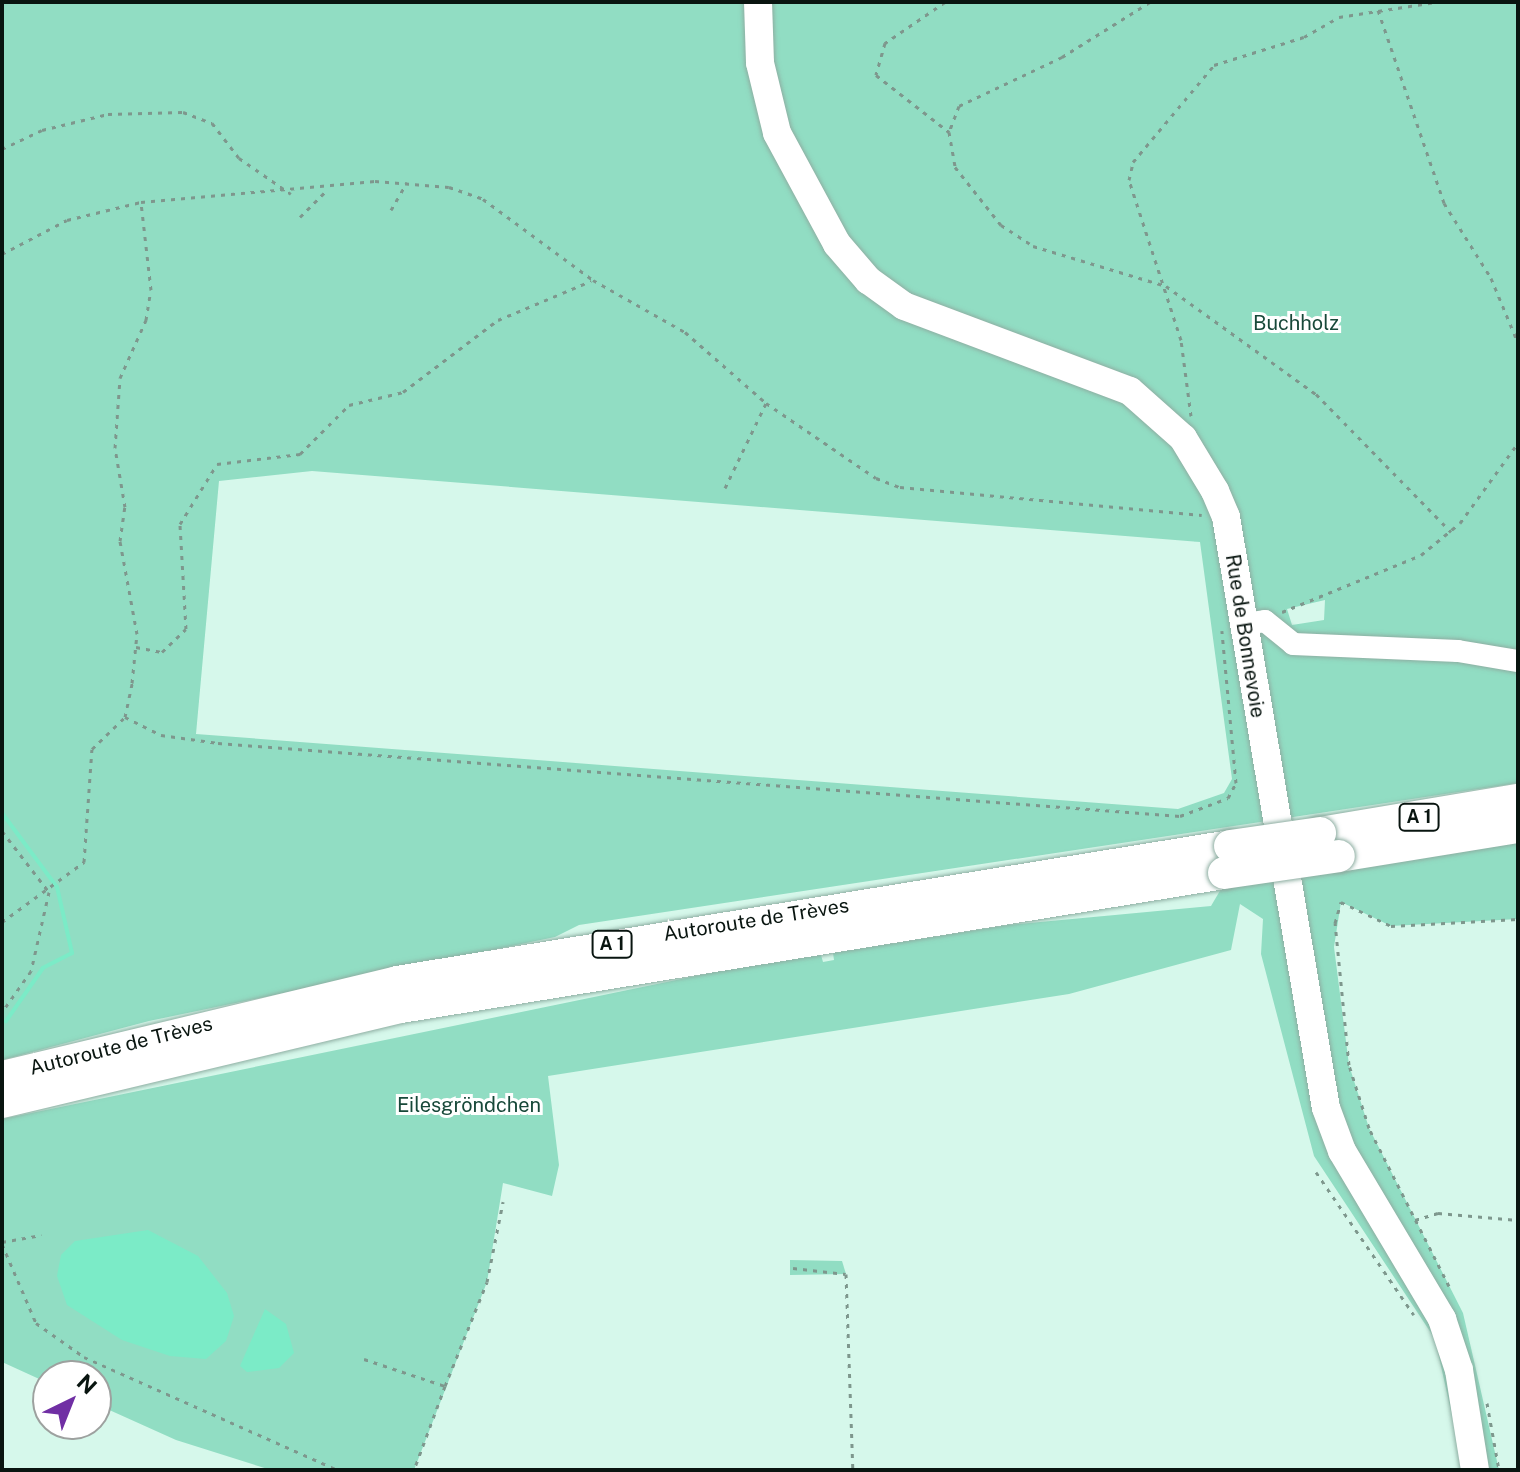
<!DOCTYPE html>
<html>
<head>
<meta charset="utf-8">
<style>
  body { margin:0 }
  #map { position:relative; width:1520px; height:1472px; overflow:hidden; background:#d6f8eb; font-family:"Public Sans",sans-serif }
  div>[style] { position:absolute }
  .green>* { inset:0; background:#91ddc3 }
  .water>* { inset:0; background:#7bebc7 }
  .stream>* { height:4px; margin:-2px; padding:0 2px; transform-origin:2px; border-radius:2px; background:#7bebc7 }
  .path>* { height:3px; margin-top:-1.5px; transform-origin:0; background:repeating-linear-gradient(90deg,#7e978d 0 4px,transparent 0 10px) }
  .roads { filter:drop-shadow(0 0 2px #8eaea2) drop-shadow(0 0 2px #8eaea2) }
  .minor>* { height:22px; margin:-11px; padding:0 11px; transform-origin:11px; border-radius:11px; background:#fff }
  .major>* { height:28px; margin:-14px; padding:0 14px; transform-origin:14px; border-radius:14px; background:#fff }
  .highway>* { height:32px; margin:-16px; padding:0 16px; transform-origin:16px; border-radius:16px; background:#fff }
  .bridges { filter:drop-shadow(0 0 2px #8eaea2) drop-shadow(0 0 2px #8eaea2) }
  .highway-bridge>* { height:32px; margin:-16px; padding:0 16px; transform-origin:16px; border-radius:16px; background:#fff }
  span { translate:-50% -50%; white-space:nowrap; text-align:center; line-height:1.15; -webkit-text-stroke:6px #fff; paint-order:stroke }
  .shield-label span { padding:2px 6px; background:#fff; border:2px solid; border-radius:6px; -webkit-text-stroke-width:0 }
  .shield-label { font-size:18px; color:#091510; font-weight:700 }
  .park-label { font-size:20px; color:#174839 }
  .street-label { font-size:20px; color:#091510 }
  .frame { position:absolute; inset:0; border:4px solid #091510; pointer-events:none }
  .north { position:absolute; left:32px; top:1360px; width:80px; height:80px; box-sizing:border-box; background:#fff; border:2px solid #9da19f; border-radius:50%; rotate:43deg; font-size:22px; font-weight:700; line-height:32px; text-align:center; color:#091510 }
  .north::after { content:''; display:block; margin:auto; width:28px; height:36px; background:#702fa4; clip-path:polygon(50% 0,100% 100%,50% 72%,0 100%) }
</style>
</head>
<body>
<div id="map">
  <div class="green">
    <div style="clip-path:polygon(evenodd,2px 2px,1518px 2px,1518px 783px,579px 925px,555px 937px,149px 1021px,2px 1060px,2px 2px,312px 471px,1200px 542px,1232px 779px,1224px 793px,1178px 809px,196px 734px,219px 481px,312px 471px,2px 2px,1325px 600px,1324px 620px,1292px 625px,1287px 609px,1325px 600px)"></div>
    <div style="clip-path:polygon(1518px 842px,1518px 919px,1391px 926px,1341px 902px,1334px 947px,1349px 1065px,1369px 1128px,1463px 1313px,1499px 1470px,1464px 1470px,1435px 1339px,1314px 1156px,1261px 954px,1263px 919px,1240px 904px,1231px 950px,1069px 994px,548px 1076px,559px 1165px,552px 1196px,503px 1183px,487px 1282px,414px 1470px,271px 1470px,176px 1440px,96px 1404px,96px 1376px,48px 1376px,48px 1383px,2px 1362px,2px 1119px,715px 972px,821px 955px,823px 962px,834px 960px,833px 953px,1008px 925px,1211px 906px,1221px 889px)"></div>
    <div style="clip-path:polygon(790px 1260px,842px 1261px,846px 1274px,790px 1275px)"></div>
  </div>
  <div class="water">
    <div style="clip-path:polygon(148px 1230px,198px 1256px,227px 1293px,234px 1316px,226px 1341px,206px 1359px,170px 1356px,122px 1340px,67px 1305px,57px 1276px,61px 1255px,75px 1241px)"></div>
    <div style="clip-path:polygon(265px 1309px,286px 1324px,294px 1353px,279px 1368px,247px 1372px,240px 1366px)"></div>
  </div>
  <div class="stream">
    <div style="left:2px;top:813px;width:92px;rotate:53.4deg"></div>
    <div style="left:57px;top:887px;width:68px;rotate:77.2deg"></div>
    <div style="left:72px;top:953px;width:33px;rotate:153deg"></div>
    <div style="left:43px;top:968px;width:65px;rotate:124.9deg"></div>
  </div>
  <div class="path">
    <div style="left:945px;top:2px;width:73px;rotate:145.7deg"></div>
    <div style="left:885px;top:43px;width:33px;rotate:106deg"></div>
    <div style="left:876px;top:75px;width:93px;rotate:38deg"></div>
    <div style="left:1150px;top:2px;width:104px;rotate:148deg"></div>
    <div style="left:1062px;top:57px;width:114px;rotate:154.6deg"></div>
    <div style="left:959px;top:106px;width:28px;rotate:111deg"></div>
    <div style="left:949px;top:132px;width:36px;rotate:80deg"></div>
    <div style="left:955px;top:167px;width:74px;rotate:51.6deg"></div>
    <div style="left:1001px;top:225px;width:38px;rotate:33deg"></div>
    <div style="left:1033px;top:246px;width:139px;rotate:16.7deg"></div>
    <div style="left:1166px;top:286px;width:185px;rotate:35.8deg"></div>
    <div style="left:1316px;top:394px;width:193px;rotate:45.6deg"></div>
    <div style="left:1378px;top:10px;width:204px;rotate:71.1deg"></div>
    <div style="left:1444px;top:203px;width:89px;rotate:57.9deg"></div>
    <div style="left:1491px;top:278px;width:70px;rotate:67.4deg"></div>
    <div style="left:2px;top:149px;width:44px;rotate:-25.4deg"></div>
    <div style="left:42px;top:130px;width:68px;rotate:-13.6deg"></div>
    <div style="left:108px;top:114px;width:75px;rotate:-1.5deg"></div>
    <div style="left:183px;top:112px;width:31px;rotate:21deg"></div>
    <div style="left:212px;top:123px;width:44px;rotate:52.4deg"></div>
    <div style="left:239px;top:158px;width:63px;rotate:34.7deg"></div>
    <div style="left:391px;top:210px;width:32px;rotate:-60deg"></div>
    <div style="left:300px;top:217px;width:38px;rotate:-45deg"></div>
    <div style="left:2px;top:254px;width:73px;rotate:-27.6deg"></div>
    <div style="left:67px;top:220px;width:76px;rotate:-13.7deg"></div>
    <div style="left:1191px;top:416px;width:77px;rotate:-97.5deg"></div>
    <div style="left:1181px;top:340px;width:168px;rotate:-108deg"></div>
    <div style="left:1129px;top:180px;width:18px;rotate:-77deg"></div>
    <div style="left:1133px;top:162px;width:126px;rotate:-50.1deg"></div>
    <div style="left:1214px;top:65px;width:94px;rotate:-17.3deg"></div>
    <div style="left:1304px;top:37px;width:40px;rotate:-29.7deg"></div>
    <div style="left:1339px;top:17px;width:98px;rotate:-8.8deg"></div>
    <div style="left:725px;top:488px;width:94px;rotate:-64.2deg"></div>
    <div style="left:1282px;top:612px;width:150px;rotate:-22.3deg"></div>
    <div style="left:1421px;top:555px;width:50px;rotate:-39.4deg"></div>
    <div style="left:1460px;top:523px;width:99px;rotate:-54.1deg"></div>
    <div style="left:136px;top:647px;width:26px;rotate:11deg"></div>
    <div style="left:162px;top:652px;width:33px;rotate:-44deg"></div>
    <div style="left:186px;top:629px;width:105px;rotate:-93.3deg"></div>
    <div style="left:180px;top:524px;width:70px;rotate:-58.3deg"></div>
    <div style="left:217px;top:464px;width:84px;rotate:-6.9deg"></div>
    <div style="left:300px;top:454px;width:69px;rotate:-45deg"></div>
    <div style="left:349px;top:405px;width:56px;rotate:-13.5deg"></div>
    <div style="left:403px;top:392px;width:119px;rotate:-37.2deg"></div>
    <div style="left:498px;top:320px;width:101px;rotate:-22.8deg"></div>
    <div style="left:125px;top:717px;width:40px;rotate:26.6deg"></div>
    <div style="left:161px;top:735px;width:58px;rotate:8deg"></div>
    <div style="left:218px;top:743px;width:965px;rotate:4.34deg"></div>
    <div style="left:1180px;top:816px;width:51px;rotate:-20.6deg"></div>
    <div style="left:1228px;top:798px;width:17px;rotate:-62deg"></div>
    <div style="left:1236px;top:783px;width:153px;rotate:-95.3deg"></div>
    <div style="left:2px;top:831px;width:77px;rotate:52.4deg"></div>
    <div style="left:49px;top:892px;width:81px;rotate:102.8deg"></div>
    <div style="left:31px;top:971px;width:50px;rotate:125.3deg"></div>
    <div style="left:2px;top:922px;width:102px;rotate:-36.2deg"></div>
    <div style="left:84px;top:862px;width:113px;rotate:-86deg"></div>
    <div style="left:92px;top:749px;width:46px;rotate:-44.1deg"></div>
    <div style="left:125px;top:717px;width:35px;rotate:-78deg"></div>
    <div style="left:132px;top:683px;width:49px;rotate:-84.2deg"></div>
    <div style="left:137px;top:634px;width:95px;rotate:-100.4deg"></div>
    <div style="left:120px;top:541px;width:34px;rotate:-82deg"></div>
    <div style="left:125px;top:507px;width:60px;rotate:-99.6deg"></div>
    <div style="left:115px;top:448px;width:70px;rotate:-85.9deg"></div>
    <div style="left:120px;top:378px;width:64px;rotate:-65.9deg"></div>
    <div style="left:146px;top:320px;width:30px;rotate:-81deg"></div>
    <div style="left:151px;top:290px;width:89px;rotate:-96.5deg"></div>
    <div style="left:141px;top:202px;width:235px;rotate:-5.1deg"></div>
    <div style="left:375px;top:181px;width:74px;rotate:4.6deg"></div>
    <div style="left:449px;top:187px;width:36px;rotate:19deg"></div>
    <div style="left:483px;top:199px;width:137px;rotate:36.4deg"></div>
    <div style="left:593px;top:280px;width:106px;rotate:29.5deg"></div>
    <div style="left:685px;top:332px;width:108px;rotate:41.2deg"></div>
    <div style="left:766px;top:403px;width:133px;rotate:34.3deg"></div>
    <div style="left:876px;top:478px;width:26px;rotate:21deg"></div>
    <div style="left:900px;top:487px;width:303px;rotate:5.3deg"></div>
    <div style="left:1316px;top:1172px;width:173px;rotate:55.6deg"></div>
    <div style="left:1415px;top:1220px;width:24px;rotate:-17deg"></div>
    <div style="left:1438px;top:1213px;width:80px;rotate:5deg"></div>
    <div style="left:2px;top:1242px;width:40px;rotate:-10deg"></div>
    <div style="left:2px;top:1244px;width:86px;rotate:66.7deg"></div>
    <div style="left:36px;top:1323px;width:59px;rotate:35.3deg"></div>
    <div style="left:84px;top:1357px;width:278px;rotate:24deg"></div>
    <div style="left:793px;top:1268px;width:53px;rotate:6.5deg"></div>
    <div style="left:846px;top:1274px;width:196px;rotate:88deg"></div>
    <div style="left:1449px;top:1286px;width:177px;rotate:-116.9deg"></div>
    <div style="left:1369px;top:1128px;width:66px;rotate:-107.6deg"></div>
    <div style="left:1349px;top:1065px;width:143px;rotate:-95.6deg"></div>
    <div style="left:1335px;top:923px;width:22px;rotate:-74deg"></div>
    <div style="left:1341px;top:902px;width:55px;rotate:25.6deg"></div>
    <div style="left:1391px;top:926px;width:127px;rotate:-3.2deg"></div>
    <div style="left:364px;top:1359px;width:85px;rotate:18.4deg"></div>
    <div style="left:445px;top:1386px;width:90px;rotate:110.3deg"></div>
    <div style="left:445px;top:1386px;width:112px;rotate:-68deg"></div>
    <div style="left:487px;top:1282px;width:82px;rotate:-78.7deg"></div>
    <div style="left:1487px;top:1403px;width:68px;rotate:79.8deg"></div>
  </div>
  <div class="roads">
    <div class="minor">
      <div style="left:1244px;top:624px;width:21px;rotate:-8deg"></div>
      <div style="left:1265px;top:621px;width:36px;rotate:39deg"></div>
      <div style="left:1293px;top:644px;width:165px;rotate:2.4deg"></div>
      <div style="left:1458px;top:651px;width:61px;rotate:9.5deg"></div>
    </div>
    <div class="major">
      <div style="left:758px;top:2px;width:61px;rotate:88.1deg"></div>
      <div style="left:760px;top:63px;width:72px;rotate:76.3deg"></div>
      <div style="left:777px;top:133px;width:126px;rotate:61.6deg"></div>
      <div style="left:837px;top:244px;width:48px;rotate:49.3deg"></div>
      <div style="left:868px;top:280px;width:44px;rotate:35.8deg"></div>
      <div style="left:904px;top:306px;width:241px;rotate:20.6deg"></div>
      <div style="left:1130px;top:391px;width:71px;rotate:41.6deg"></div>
      <div style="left:1183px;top:438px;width:62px;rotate:58.9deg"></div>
      <div style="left:1215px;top:491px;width:28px;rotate:67deg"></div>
      <div style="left:1226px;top:517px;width:599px;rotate:80.4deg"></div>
      <div style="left:1326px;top:1108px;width:46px;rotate:69.6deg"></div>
      <div style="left:1342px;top:1151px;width:196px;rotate:59.2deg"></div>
      <div style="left:1442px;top:1319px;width:54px;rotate:71.6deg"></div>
      <div style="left:1459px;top:1370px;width:101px;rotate:80.9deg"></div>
    </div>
    <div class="highway">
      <div style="left:1320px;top:833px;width:201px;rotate:-9.5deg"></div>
      <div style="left:1339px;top:856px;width:181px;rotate:-9.2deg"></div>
      <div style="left:2px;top:1077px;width:406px;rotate:-13.5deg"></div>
      <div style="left:397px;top:982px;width:844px;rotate:-9.27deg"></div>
      <div style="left:2px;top:1102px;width:410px;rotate:-13.4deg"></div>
      <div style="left:401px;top:1007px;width:834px;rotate:-9.25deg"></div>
    </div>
  </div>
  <div class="bridges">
    <div class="highway-bridge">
      <div style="left:1230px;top:846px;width:91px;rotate:-8.2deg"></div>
      <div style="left:1224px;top:873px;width:116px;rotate:-8.4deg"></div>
    </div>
  </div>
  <div class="shield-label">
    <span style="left:1419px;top:817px">A 1</span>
    <span style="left:612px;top:944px">A 1</span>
  </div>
  <div class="park-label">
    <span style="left:1296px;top:323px">Buchholz</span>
    <span style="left:469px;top:1105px">Eilesgröndchen</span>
  </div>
  <div class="street-label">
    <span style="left:1245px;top:636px;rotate:81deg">Rue de Bonnevoie</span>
    <span style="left:756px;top:920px;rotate:-9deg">Autoroute de Trèves</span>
    <span style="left:121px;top:1046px;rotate:-14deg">Autoroute de Trèves</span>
  </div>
  <div class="frame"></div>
  <div class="north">N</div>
</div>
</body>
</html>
